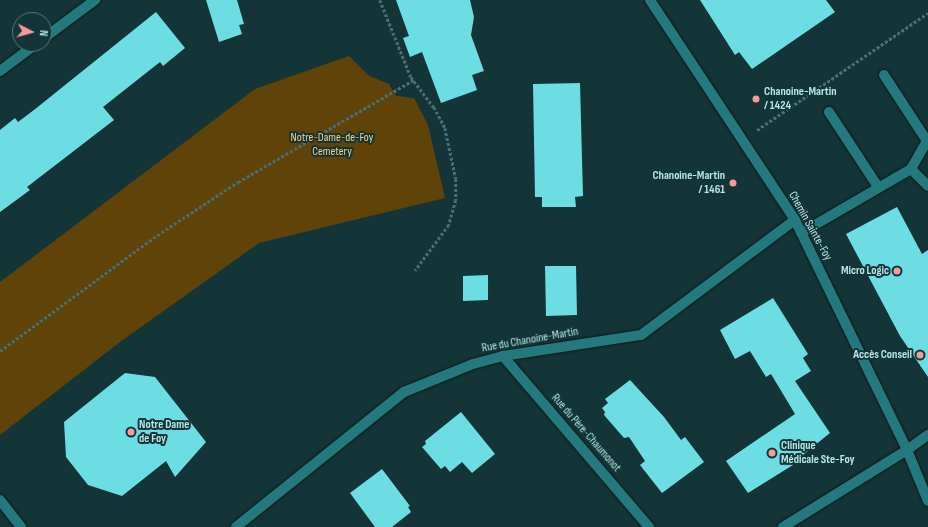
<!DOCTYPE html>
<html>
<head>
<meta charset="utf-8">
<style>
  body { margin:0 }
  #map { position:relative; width:928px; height:527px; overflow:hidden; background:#133537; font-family:"Sofia Sans Condensed",sans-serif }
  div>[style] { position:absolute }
  .green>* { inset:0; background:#5f4308 }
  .building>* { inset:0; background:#6bdde3 }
  .path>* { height:2.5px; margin-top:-1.25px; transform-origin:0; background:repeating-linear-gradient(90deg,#496f71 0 3px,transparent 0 5px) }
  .roads { filter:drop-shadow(0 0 1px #0c1a1b) drop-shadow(0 0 1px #0c1a1b) }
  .lane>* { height:10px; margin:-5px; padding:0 5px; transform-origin:5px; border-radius:5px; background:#23797e }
  .street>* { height:10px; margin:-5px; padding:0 5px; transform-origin:5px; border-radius:5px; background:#23797e }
  .secondary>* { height:10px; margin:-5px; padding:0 5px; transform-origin:5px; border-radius:5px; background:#23797e }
  .dots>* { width:11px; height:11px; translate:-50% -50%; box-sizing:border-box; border:2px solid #133537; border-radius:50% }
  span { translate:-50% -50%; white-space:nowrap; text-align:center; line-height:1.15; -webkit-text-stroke:4px #133537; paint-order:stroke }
  .poi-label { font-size:12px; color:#b6e6e8; font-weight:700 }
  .left { translate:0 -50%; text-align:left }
  .right { translate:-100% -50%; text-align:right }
  .park-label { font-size:12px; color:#face82 }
  .street-label { font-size:12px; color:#b6e6e8 }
  .north { position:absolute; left:12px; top:12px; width:40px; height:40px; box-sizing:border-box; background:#133537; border:1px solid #547c7e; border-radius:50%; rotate:96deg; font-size:11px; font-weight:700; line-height:16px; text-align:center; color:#b6e6e8 }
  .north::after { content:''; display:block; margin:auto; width:14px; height:18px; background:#f59b9a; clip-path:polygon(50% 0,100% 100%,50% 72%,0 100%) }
</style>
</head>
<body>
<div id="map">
  <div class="green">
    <div style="clip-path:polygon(349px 56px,369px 76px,389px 84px,396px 96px,414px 98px,428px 125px,445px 198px,259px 243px,120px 342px,0 435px,0 282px,255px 89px)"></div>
  </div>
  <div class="building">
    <div style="clip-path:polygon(206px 0,237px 0,244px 24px,239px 25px,242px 34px,219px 42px)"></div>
    <div style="clip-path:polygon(396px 0,470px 0,474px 17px,471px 35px,484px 71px,472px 75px,477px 90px,441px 103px,422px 52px,410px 57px,403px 38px,409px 36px)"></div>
    <div style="clip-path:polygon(700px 0,826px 0,835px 12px,752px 69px,739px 52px,735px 55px)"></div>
    <div style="clip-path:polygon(156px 12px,185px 48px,163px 66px,160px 62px,103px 107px,114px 120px,27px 187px,30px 190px,0 212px,0 130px,15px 118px,18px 122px,34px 110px)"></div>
    <div style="clip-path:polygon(580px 83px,583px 196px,575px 197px,576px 207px,542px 207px,542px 197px,535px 197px,533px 84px)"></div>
    <div style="clip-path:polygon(897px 207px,922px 254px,928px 250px,928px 377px,900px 336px,846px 234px)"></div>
    <div style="clip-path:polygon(545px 266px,576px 266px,577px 315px,546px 316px)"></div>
    <div style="clip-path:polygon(488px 275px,488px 300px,463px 301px,463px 276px)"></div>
    <div style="clip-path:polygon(773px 298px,808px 354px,803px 358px,811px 371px,795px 381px,830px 433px,793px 463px,793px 465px,748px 493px,726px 461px,795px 414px,771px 374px,766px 377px,750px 351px,735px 359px,720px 330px)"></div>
    <div style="clip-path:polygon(125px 373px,155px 377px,206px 442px,175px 477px,166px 461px,122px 496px,88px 485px,66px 457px,64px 422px)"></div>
    <div style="clip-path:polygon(630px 380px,664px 417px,681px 440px,685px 437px,704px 462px,662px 493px,640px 465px,645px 461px,629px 437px,624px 438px,604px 415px,605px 412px,602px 408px,608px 403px,605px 399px)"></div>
    <div style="clip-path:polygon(461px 412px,495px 454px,472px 473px,462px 462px,450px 472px,445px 466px,441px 469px,422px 447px,426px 444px,425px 441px)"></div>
    <div style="clip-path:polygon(382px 469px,410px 506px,408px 507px,411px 512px,392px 527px,375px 527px,350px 493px)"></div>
  </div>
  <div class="path">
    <div style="left:380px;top:0;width:83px;rotate:68.1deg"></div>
    <div style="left:411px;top:77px;width:38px;rotate:53deg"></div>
    <div style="left:434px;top:107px;width:24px;rotate:62deg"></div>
    <div style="left:445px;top:128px;width:52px;rotate:77.8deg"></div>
    <div style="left:456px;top:179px;width:21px;rotate:90deg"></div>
    <div style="left:456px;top:200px;width:26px;rotate:106deg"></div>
    <div style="left:449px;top:225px;width:57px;rotate:126.5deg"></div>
    <div style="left:757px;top:130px;width:207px;rotate:-34.4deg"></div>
    <div style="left:0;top:351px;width:190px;rotate:-36.4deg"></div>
    <div style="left:153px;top:238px;width:102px;rotate:-33.4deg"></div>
    <div style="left:238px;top:182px;width:203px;rotate:-30.2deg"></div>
  </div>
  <div class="roads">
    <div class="lane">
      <div style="left:884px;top:75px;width:79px;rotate:56.9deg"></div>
      <div style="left:927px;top:141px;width:32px;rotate:120deg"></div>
      <div style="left:829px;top:112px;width:90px;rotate:56.8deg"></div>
      <div style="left:801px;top:233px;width:127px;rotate:-30.2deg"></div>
      <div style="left:911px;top:169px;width:24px;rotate:45deg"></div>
    </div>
    <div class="street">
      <div style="left:503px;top:356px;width:225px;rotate:49.5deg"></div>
      <div style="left:0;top:500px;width:34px;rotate:52deg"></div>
      <div style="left:236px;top:527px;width:216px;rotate:-38.8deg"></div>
      <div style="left:404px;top:392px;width:74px;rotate:-22.1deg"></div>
      <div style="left:473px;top:364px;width:31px;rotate:-15deg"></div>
      <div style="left:503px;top:356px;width:140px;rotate:-8.7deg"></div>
      <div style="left:641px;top:335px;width:192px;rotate:-36.8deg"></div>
      <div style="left:783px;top:527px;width:146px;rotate:-31.8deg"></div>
    </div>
    <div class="secondary">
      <div style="left:650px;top:0;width:263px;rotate:56.6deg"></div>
      <div style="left:795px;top:220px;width:256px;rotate:64deg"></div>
      <div style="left:907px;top:450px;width:55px;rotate:67.6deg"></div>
      <div style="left:44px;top:38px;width:64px;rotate:-36.7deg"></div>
      <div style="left:0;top:71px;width:45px;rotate:-36.9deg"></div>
      <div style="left:907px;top:450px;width:26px;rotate:-36deg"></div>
    </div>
  </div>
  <div class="dots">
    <div style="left:756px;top:99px;background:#f59b9a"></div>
    <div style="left:733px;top:183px;background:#f59b9a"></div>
    <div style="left:897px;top:271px;background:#f59b9a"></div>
    <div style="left:920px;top:355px;background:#f59b9a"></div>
    <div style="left:131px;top:432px;background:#f59b9a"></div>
    <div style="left:772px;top:453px;background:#f59b9a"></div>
  </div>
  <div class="poi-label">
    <span class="left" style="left:764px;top:99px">Chanoine-Martin<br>/ 1424</span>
    <span class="right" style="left:725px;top:183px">Chanoine-Martin<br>/ 1461</span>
    <span class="right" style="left:889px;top:271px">Micro Logic</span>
    <span class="right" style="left:912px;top:355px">Accès Conseil</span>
    <span class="left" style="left:139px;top:432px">Notre Dame<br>de Foy</span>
    <span class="left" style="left:781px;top:453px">Clinique<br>Médicale Ste-Foy</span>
  </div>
  <div class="park-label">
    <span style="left:332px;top:145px">Notre-Dame-de-Foy<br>Cemetery</span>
  </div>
  <div class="street-label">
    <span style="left:810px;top:226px;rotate:61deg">Chemin Sainte-Foy</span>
    <span style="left:530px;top:340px;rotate:-10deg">Rue du Chanoine-Martin</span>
    <span style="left:586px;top:433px;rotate:49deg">Rue du Père-Chaumonot</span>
  </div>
  <div class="north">N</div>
</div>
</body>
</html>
